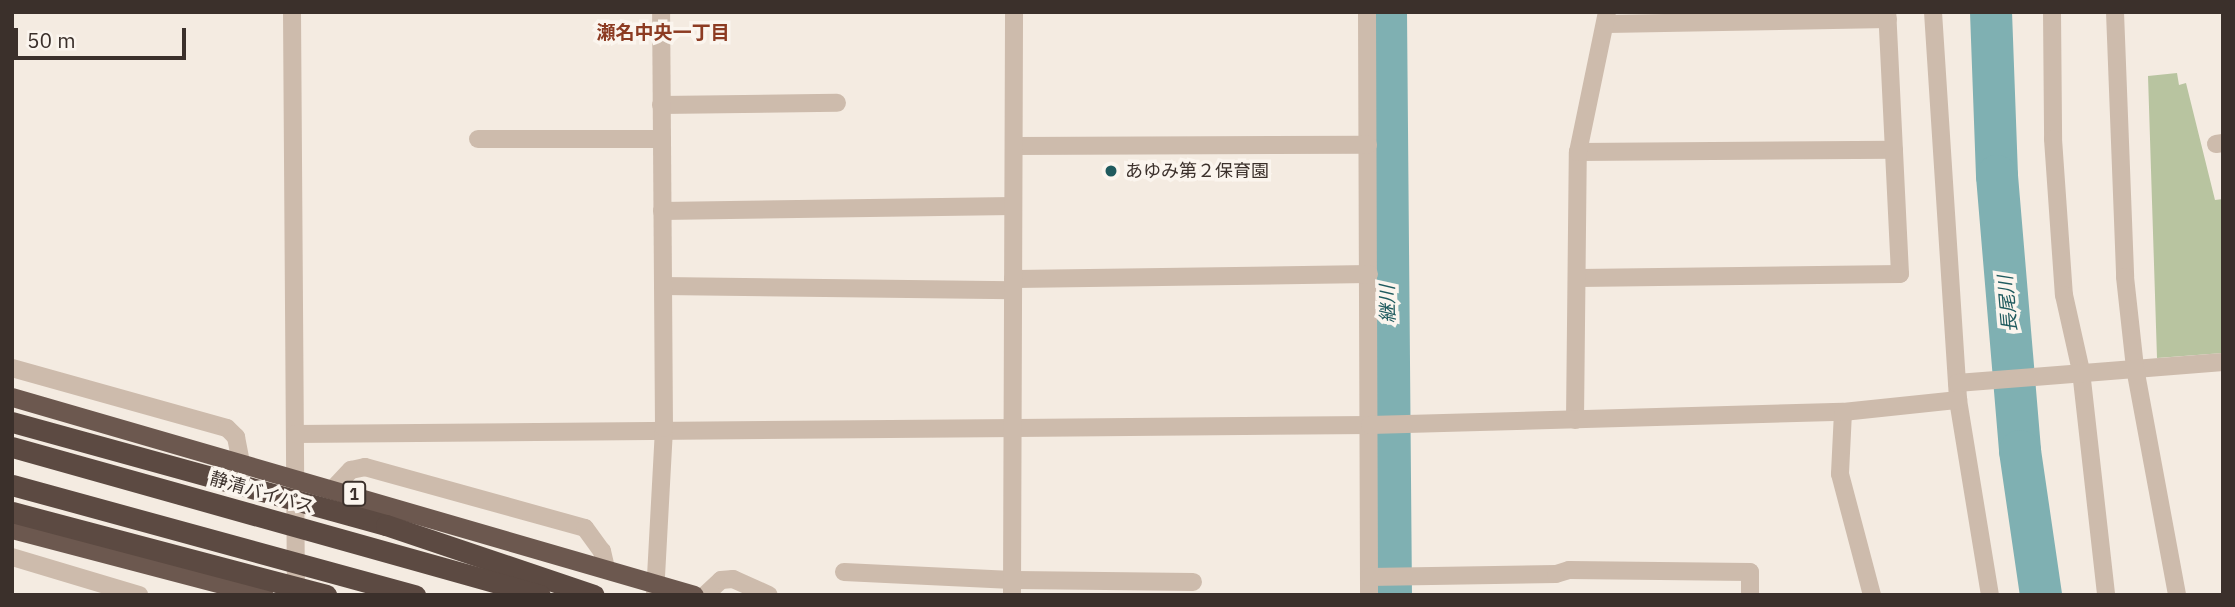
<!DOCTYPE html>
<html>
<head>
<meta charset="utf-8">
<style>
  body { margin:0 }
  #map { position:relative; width:2235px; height:607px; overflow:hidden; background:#f4ebe1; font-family:"IBM Plex Sans","Noto Sans JP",sans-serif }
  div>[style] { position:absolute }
  .green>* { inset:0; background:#b8c4a0 }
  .river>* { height:42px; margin:-21px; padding:0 21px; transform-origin:21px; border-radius:21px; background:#7fb0b2 }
  .minor>* { height:18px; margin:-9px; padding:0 9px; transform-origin:9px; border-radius:9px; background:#cdbbac }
  .tertiary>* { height:18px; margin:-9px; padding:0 9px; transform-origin:9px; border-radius:9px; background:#cdbbac }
  .trunk>* { height:19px; margin:-9.5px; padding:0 9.5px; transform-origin:9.5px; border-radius:9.5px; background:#6c584f }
  .motorway-bridge>* { height:21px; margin:-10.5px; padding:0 10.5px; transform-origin:10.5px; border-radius:10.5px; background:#5c4a42 }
  .dots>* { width:19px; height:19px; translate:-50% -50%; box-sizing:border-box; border:4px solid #fbf5ee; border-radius:50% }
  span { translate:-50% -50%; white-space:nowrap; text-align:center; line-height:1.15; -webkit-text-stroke:7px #fbf5ee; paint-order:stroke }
  .shield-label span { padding:2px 5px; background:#fbf5ee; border:2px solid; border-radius:5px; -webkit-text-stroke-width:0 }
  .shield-label { font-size:16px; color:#3b302b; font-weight:700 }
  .poi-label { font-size:18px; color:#3b302b }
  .left { translate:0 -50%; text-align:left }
  .street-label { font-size:18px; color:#3b302b }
  .neighbourhood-label { font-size:19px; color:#8c3b22; font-weight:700 }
  .water-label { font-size:19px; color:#1f5a5e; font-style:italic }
  .frame { position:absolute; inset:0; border:14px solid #3b302b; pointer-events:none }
  .scale { position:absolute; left:14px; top:28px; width:172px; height:32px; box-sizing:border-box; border:4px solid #3b302b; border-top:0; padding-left:9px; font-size:21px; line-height:24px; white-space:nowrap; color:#3b302b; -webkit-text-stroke:5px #fbf5ee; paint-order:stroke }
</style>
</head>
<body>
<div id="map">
  <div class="green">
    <div style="clip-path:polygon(2177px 73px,2179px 85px,2186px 83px,2215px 200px,2223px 199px,2223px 353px,2157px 358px,2148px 76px)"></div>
  </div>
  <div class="river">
    <div style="left:1386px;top:12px;width:583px;rotate:89.51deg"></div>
    <div style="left:1991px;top:12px;width:164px;rotate:87.9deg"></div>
    <div style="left:1997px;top:176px;width:276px;rotate:85.2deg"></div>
    <div style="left:2020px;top:451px;width:146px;rotate:81.7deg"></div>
  </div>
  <div class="minor">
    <div style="left:292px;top:12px;width:583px;rotate:89.61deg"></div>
    <div style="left:1367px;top:12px;width:583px;rotate:89.8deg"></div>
    <div style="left:1933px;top:12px;width:389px;rotate:86.3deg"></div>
    <div style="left:1958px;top:400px;width:198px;rotate:80.7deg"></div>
    <div style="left:2052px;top:12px;width:127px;rotate:89.5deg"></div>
    <div style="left:2053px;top:139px;width:156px;rotate:86deg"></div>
    <div style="left:2064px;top:295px;width:78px;rotate:77.4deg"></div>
    <div style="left:2081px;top:371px;width:225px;rotate:83.6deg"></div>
    <div style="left:1607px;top:24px;width:281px;rotate:-1deg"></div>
    <div style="left:661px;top:105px;width:176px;rotate:-0.7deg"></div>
    <div style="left:478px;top:139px;width:184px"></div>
    <div style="left:2216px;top:144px;width:7px;rotate:-8deg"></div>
    <div style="left:1014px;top:146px;width:354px;rotate:-0.2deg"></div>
    <div style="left:1578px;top:152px;width:316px;rotate:-0.4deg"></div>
    <div style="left:662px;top:211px;width:351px;rotate:-0.8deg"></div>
    <div style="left:1579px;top:278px;width:321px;rotate:-0.7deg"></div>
    <div style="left:1900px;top:274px;width:262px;rotate:-92.8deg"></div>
    <div style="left:1013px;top:279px;width:356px;rotate:-0.8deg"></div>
    <div style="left:663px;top:286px;width:350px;rotate:0.7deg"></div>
    <div style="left:12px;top:368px;width:223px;rotate:15.6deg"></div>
    <div style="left:227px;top:428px;width:13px;rotate:45deg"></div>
    <div style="left:236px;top:437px;width:25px;rotate:79deg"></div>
    <div style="left:1957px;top:383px;width:267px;rotate:-4.5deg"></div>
    <div style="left:1843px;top:412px;width:62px;rotate:92.8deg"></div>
    <div style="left:1840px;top:474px;width:125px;rotate:75.2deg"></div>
    <div style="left:1575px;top:420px;width:268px;rotate:-89.4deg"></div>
    <div style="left:1578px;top:152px;width:143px;rotate:-78.3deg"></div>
    <div style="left:295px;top:434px;width:1075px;rotate:-0.48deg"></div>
    <div style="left:1370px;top:425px;width:473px;rotate:-1.6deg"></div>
    <div style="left:1843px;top:412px;width:116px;rotate:-6deg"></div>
    <div style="left:334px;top:488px;width:25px;rotate:-47deg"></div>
    <div style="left:351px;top:470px;width:14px;rotate:-12deg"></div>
    <div style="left:365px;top:467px;width:228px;rotate:15.5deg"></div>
    <div style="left:585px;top:528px;width:29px;rotate:54deg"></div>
    <div style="left:602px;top:551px;width:18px;rotate:77deg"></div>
    <div style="left:12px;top:557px;width:133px;rotate:16.7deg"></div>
    <div style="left:844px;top:572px;width:168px;rotate:2.7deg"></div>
    <div style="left:1012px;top:580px;width:181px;rotate:0.6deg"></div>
    <div style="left:1369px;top:577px;width:187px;rotate:-0.9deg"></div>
    <div style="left:1556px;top:574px;width:14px;rotate:-17deg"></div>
    <div style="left:1569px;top:570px;width:181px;rotate:0.6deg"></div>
    <div style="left:1750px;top:572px;width:23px;rotate:90deg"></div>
    <div style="left:655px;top:595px;width:167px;rotate:-86.9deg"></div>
    <div style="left:664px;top:428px;width:416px;rotate:-90.4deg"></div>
    <div style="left:705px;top:595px;width:22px;rotate:-43deg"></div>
    <div style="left:721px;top:580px;width:12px;rotate:-5deg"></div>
    <div style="left:733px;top:579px;width:39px;rotate:24deg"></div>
    <div style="left:1012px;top:595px;width:583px;rotate:-89.8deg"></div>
  </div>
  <div class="tertiary">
    <div style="left:2115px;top:12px;width:265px;rotate:87.8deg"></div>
    <div style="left:2125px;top:277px;width:92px;rotate:83.7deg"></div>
    <div style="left:2135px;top:368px;width:231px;rotate:79.5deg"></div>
  </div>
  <div class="trunk">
    <div style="left:12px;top:397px;width:710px;rotate:16.19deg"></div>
    <div style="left:12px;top:529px;width:260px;rotate:14.7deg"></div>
  </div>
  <div class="motorway-bridge">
    <div style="left:12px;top:422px;width:388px;rotate:15.4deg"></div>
    <div style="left:386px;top:525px;width:219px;rotate:18.6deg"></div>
    <div style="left:12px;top:447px;width:548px;rotate:15.66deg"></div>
    <div style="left:12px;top:485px;width:418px;rotate:15.3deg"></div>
    <div style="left:12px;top:512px;width:325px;rotate:14.8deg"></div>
  </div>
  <div class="dots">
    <div style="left:1111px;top:171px;background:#1f5a5e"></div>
  </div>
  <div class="shield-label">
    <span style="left:354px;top:494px">1</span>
  </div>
  <div class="poi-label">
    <span class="left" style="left:1125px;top:171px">あゆみ第２保育園</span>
  </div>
  <div class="street-label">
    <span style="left:262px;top:493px;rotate:16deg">静清バイパス</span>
  </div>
  <div class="neighbourhood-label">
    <span style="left:663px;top:33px">瀬名中央一丁目</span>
  </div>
  <div class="water-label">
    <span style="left:1388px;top:304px;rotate:-91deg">継川</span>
    <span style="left:2008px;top:304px;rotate:-95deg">長尾川</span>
  </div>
  <div class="frame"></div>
  <div class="scale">50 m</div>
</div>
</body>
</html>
